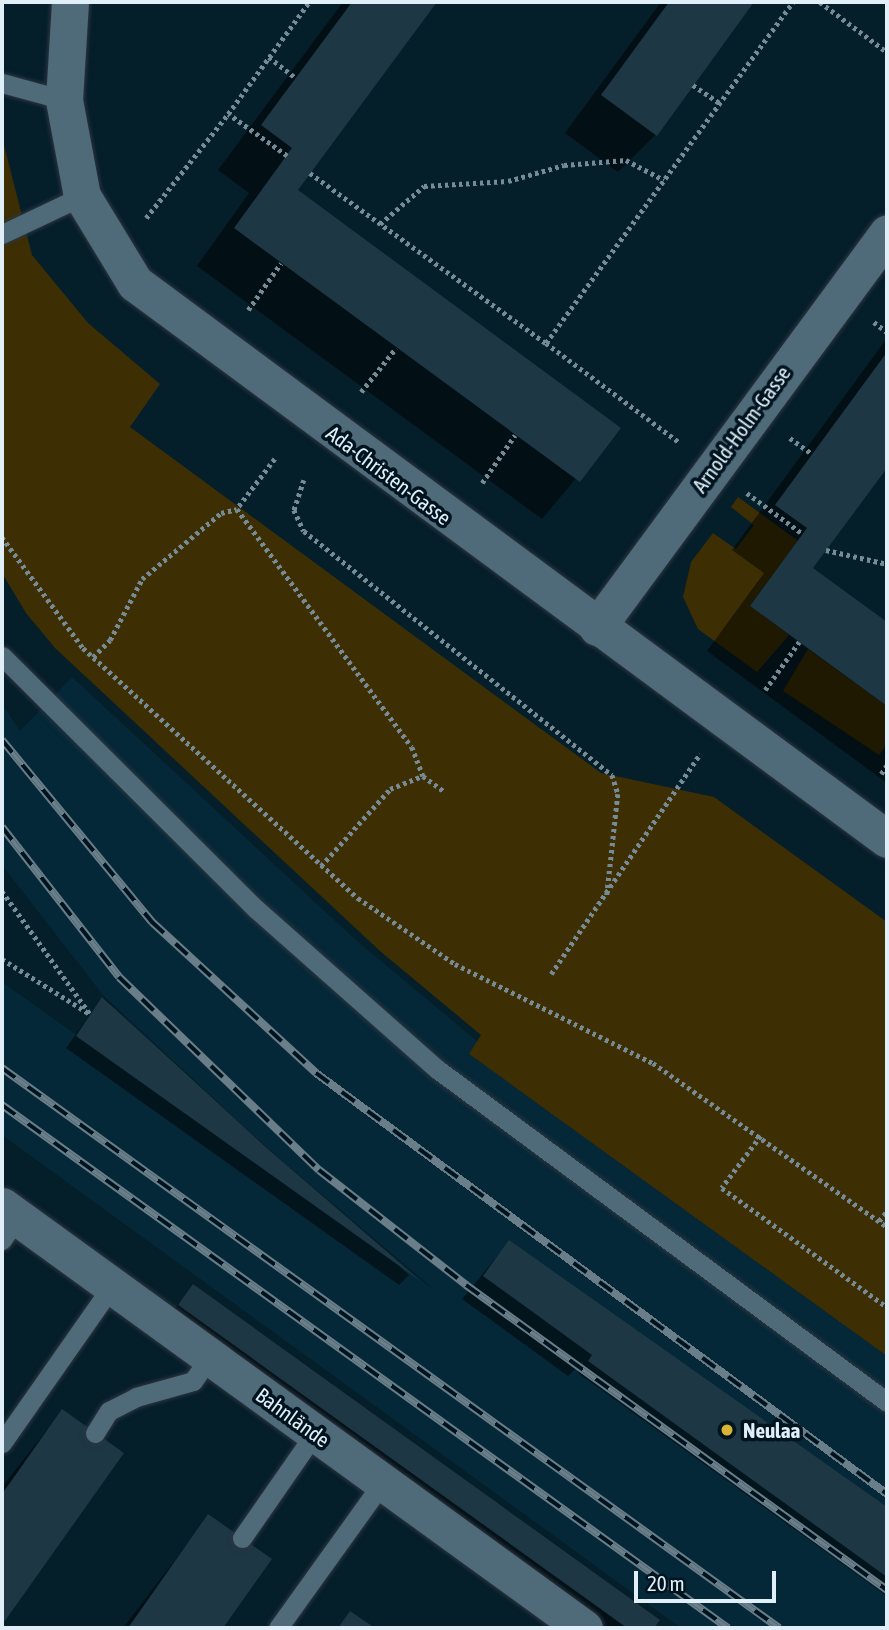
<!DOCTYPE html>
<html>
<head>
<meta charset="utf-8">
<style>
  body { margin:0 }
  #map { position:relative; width:889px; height:1630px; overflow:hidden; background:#041e2a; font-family:"Asap Condensed",sans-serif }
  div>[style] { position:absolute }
  .built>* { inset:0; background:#052838 }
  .green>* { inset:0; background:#3d2f03 }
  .shadow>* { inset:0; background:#0007 }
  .building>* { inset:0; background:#1d3744 }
  .path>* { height:4.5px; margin-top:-2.25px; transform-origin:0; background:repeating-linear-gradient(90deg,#768b95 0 3.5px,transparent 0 7px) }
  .roads { filter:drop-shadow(0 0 2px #2d3540) drop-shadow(0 0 2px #2d3540) }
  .lane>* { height:19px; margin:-9.5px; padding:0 9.5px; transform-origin:9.5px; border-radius:9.5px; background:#4f6a79 }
  .street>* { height:37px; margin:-18.5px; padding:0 18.5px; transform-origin:18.5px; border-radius:18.5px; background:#4f6a79 }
  .rail>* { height:8px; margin-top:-4px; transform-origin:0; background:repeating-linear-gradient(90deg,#001420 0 16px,#697e89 0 32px); box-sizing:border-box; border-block:2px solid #697e89 }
  .dots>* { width:19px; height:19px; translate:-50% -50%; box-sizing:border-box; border:4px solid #001420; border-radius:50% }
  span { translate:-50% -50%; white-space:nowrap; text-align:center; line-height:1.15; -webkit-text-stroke:7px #001420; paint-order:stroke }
  .street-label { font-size:21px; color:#e0eff8 }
  .poi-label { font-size:21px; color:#e0eff8; font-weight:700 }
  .left { translate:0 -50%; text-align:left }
  .frame { position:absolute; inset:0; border:4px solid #e0eff8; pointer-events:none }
  .scale { position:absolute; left:634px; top:1571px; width:142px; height:32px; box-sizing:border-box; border:4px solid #e0eff8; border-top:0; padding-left:9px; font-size:21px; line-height:24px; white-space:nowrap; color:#e0eff8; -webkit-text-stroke:5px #001420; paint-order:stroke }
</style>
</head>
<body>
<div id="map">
  <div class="built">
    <div style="clip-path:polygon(72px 677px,358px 942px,478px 1042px,469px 1054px,887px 1356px,887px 1628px,681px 1628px,2px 1135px,2px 982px,435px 1290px,268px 1149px,103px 995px,2px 865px,2px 704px,20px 731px)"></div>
  </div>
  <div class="green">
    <div style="clip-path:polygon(2px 137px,32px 255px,88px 323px,160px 384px,130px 427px,601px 773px,714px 797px,887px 922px,887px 1356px,469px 1054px,481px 1035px,380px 951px,55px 648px,26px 613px,2px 573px)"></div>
    <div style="clip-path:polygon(738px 497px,798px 541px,750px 606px,789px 635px,757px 672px,698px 629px,683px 597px,691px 562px,713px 533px,736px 549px,754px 525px,731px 507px)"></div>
    <div style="clip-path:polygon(808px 649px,887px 706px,887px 744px,879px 755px,783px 691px)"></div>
  </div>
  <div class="shadow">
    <div style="clip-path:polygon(343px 2px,435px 2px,295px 191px,618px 428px,542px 519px,197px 266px,249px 193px,218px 170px)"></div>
    <div style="clip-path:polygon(661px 2px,753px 2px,655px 135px,618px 172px,565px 133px)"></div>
    <div style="clip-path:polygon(887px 338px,887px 464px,811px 569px,887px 624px,887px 783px,707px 651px,764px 573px,732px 550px)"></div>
    <div style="clip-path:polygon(103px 997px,155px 1047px,409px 1275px,399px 1285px,66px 1048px)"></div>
    <div style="clip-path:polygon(509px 1242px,887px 1509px,887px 1596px,578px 1373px,584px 1361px,568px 1376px,462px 1299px)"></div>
    <div style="clip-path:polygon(193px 1287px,657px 1620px,652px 1628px,600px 1628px,168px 1317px)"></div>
    <div style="clip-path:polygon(62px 1411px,121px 1454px,2px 1622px,2px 1487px)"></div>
    <div style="clip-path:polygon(208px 1517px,269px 1559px,221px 1628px,123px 1628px)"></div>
  </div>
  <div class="building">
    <div style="clip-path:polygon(352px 2px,437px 2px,298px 190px,621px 428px,580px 482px,234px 228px,292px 148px,261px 125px)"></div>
    <div style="clip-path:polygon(669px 2px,754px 2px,657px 136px,601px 95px)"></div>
    <div style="clip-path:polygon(887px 352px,887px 468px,813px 568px,887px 622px,887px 706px,750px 606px,807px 528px,775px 505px)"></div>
    <div style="clip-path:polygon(102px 997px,268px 1149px,422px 1282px,76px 1036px)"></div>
    <div style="clip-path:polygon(509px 1240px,887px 1507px,887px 1577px,588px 1361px,592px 1355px,483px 1276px)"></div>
    <div style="clip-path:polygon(193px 1284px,660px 1620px,654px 1628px,627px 1628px,178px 1305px)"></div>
    <div style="clip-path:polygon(62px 1409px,124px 1453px,2px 1625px,2px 1494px)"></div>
    <div style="clip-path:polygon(208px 1514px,272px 1559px,223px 1628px,128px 1628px)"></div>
    <div style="clip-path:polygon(350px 1611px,375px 1628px,338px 1628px)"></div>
  </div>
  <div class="path">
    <div style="left:820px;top:2px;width:84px;rotate:36.7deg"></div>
    <div style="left:269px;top:57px;width:34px;rotate:38deg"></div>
    <div style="left:693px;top:85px;width:32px;rotate:34deg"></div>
    <div style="left:287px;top:156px;width:72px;rotate:-144.6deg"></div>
    <div style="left:228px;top:114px;width:138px;rotate:-54.1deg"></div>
    <div style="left:310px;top:173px;width:291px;rotate:35.8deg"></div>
    <div style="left:546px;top:343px;width:421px;rotate:-54.1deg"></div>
    <div style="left:146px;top:218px;width:132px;rotate:-51.7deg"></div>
    <div style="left:380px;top:224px;width:58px;rotate:-40.8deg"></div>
    <div style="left:424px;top:186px;width:84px;rotate:-3.4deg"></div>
    <div style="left:508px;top:181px;width:58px;rotate:-15.9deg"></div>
    <div style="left:564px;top:165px;width:62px;rotate:-4.6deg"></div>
    <div style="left:626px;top:160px;width:43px;rotate:27.8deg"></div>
    <div style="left:248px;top:310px;width:57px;rotate:-54.9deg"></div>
    <div style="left:874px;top:322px;width:16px;rotate:38deg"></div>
    <div style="left:546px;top:343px;width:167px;rotate:36.7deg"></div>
    <div style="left:361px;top:392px;width:56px;rotate:-51.5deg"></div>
    <div style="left:790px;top:438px;width:27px;rotate:36deg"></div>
    <div style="left:275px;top:459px;width:63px;rotate:127.2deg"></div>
    <div style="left:237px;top:509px;width:295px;rotate:53.7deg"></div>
    <div style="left:412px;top:747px;width:31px;rotate:69deg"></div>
    <div style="left:304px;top:480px;width:32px;rotate:108deg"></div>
    <div style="left:294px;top:510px;width:23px;rotate:65deg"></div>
    <div style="left:304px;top:531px;width:393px;rotate:38.4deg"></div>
    <div style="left:612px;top:775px;width:20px;rotate:72deg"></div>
    <div style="left:618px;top:794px;width:103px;rotate:96.2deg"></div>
    <div style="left:482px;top:483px;width:58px;rotate:-55.5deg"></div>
    <div style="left:747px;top:493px;width:69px;rotate:36.2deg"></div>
    <div style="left:2px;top:537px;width:137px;rotate:53.9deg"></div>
    <div style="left:83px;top:648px;width:372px;rotate:42.3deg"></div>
    <div style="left:358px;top:898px;width:117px;rotate:34.2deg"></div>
    <div style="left:455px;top:964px;width:221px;rotate:26.6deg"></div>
    <div style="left:653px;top:1063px;width:286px;rotate:35deg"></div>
    <div style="left:826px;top:550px;width:63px;rotate:12.9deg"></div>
    <div style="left:93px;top:657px;width:24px;rotate:-45deg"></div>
    <div style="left:110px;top:640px;width:69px;rotate:-62.3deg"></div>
    <div style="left:142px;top:579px;width:103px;rotate:-39.9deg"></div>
    <div style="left:221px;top:513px;width:16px;rotate:-14deg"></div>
    <div style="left:765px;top:690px;width:59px;rotate:-54.7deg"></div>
    <div style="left:881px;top:774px;width:11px;rotate:-56deg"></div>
    <div style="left:321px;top:866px;width:103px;rotate:-48.1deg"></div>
    <div style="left:390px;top:789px;width:35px;rotate:-22deg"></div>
    <div style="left:423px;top:776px;width:26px;rotate:36deg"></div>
    <div style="left:2px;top:891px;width:151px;rotate:54.4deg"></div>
    <div style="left:2px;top:959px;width:104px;rotate:32deg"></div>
    <div style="left:551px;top:974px;width:266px;rotate:-55.9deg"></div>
    <div style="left:761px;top:1136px;width:65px;rotate:126.9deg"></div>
    <div style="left:722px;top:1188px;width:203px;rotate:35.8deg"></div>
    <div style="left:879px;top:1221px;width:13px;rotate:-51deg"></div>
  </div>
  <div class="roads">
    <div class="lane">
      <div style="left:2px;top:83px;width:64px;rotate:15.3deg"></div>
      <div style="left:2px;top:234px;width:89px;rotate:-25.4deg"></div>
      <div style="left:2px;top:656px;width:359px;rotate:44.9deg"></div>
      <div style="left:256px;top:909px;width:242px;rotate:41.5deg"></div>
      <div style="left:437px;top:1069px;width:560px;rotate:36.5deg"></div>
      <div style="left:2px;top:1240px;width:27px;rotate:-57deg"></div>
      <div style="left:95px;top:1433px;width:26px;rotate:-58deg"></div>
      <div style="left:109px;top:1411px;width:30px;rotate:-27deg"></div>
      <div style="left:136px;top:1397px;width:59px;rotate:-15.7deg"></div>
      <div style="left:193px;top:1381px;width:29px;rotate:-55deg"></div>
      <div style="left:2px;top:1443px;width:192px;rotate:-55deg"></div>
      <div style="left:242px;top:1538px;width:128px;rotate:-55.2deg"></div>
      <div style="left:278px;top:1628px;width:180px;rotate:-54.3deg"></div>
    </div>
    <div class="street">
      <div style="left:70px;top:2px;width:98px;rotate:93.5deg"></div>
      <div style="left:64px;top:100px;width:98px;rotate:79.4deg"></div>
      <div style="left:82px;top:196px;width:102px;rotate:58.7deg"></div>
      <div style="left:135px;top:283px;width:935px;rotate:36.48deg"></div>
      <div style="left:597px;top:627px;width:489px;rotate:-53.6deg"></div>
      <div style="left:2px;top:1206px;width:719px;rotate:35.95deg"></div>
    </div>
  </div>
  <div class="rail">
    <div style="left:2px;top:740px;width:236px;rotate:50.5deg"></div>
    <div style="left:152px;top:922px;width:223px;rotate:42.6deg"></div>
    <div style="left:316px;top:1073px;width:709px;rotate:36.4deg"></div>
    <div style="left:2px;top:827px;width:190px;rotate:52deg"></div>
    <div style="left:119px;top:977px;width:278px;rotate:44deg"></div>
    <div style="left:319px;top:1170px;width:187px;rotate:38deg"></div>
    <div style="left:466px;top:1285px;width:520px;rotate:35.92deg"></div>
    <div style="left:2px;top:1068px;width:958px;rotate:35.78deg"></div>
    <div style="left:2px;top:1105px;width:895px;rotate:35.77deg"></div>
  </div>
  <div class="dots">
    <div style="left:727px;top:1430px;background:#d9b334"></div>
  </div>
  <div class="street-label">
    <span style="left:741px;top:429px;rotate:-54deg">Arnold-Holm-Gasse</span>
    <span style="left:389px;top:475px;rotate:37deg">Ada-Christen-Gasse</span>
    <span style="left:293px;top:1417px;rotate:36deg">Bahnlände</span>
  </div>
  <div class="poi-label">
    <span class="left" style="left:743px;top:1430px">Neulaa</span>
  </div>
  <div class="frame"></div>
  <div class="scale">20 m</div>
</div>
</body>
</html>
